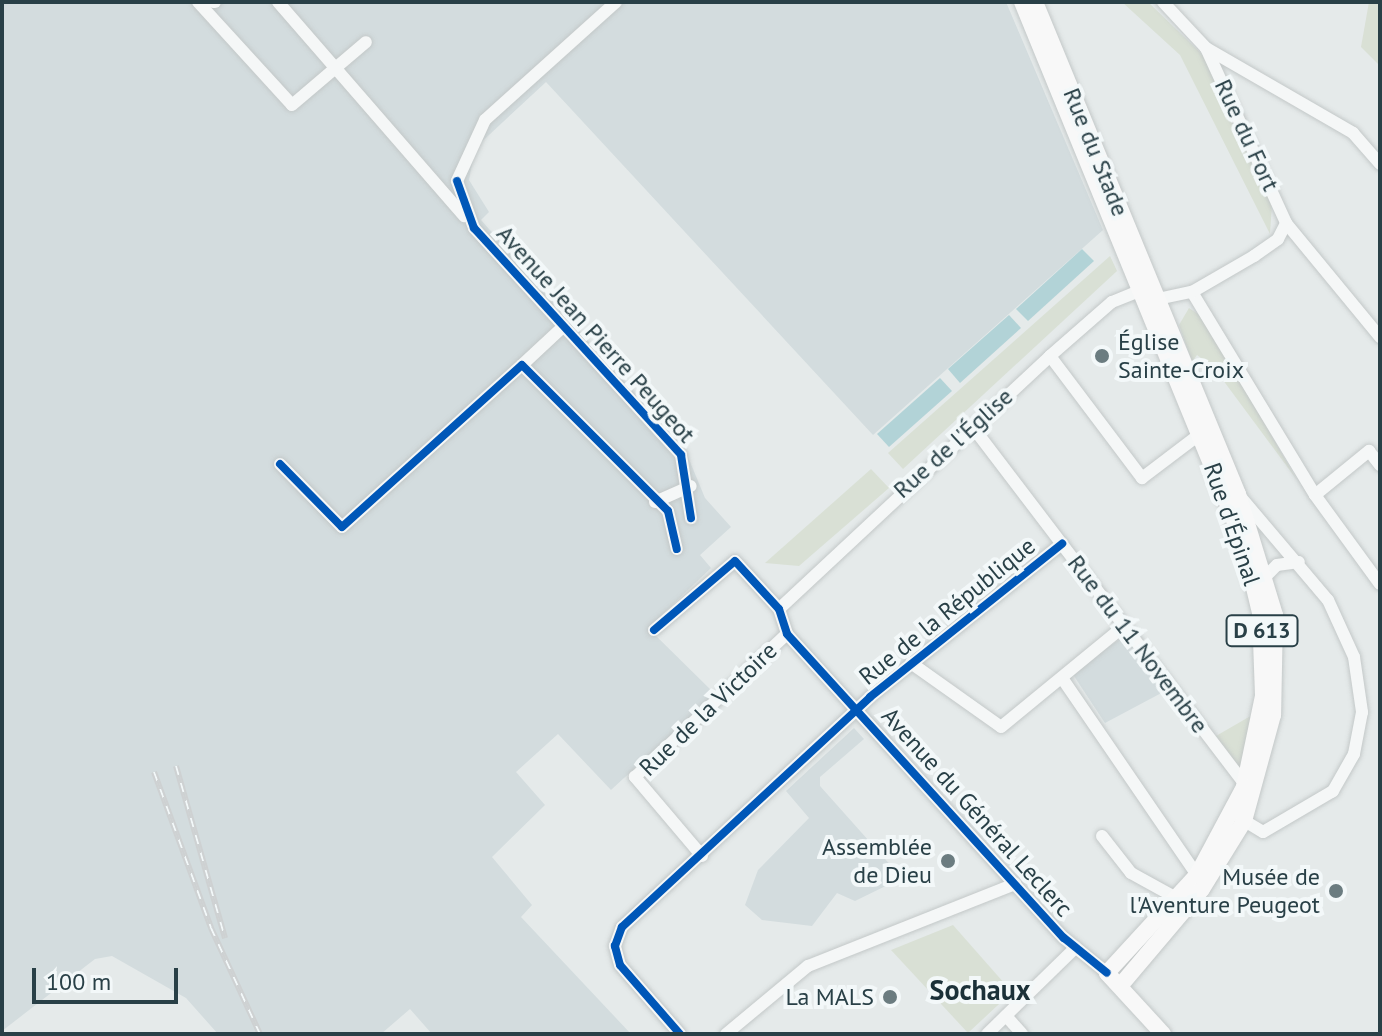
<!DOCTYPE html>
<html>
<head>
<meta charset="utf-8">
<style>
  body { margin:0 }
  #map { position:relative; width:1382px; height:1036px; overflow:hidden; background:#e5eaea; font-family:"PT Sans",sans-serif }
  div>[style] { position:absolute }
  .built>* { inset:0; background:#d3dcde }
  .green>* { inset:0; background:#d9e0d5 }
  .water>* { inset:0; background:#b2d3d7 }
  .roads { filter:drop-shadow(0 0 2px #c3c8c8) drop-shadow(0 0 2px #c3c8c8) }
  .minor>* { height:12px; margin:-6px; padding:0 6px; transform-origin:6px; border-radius:6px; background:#f5f7f7 }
  .major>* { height:16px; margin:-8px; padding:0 8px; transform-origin:8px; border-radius:8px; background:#f8f8f8 }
  .rail>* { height:6px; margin-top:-3px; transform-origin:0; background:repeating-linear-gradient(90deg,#f3f8f9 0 9px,#ced1d2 0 18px); box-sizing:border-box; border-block:2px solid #ced1d2 }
  .cycleway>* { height:8px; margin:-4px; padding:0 4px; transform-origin:4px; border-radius:4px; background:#0057b8 }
  .dots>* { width:22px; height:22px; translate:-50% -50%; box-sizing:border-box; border:4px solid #f3f8f9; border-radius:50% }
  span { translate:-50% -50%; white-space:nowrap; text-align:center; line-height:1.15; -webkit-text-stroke:8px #f3f8f9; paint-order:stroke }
  .shield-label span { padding:2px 6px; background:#f3f8f9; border:2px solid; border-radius:6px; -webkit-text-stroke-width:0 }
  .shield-label { font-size:22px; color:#294047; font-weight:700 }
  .street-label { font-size:24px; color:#294047 }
  .poi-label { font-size:24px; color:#294047 }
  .left { translate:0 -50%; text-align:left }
  .right { translate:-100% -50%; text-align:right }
  .quarter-label { font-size:28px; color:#1b3038; font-weight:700 }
  .frame { position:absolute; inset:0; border:4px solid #294047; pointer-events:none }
  .scale { position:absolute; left:32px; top:968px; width:146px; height:36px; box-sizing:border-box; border:4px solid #294047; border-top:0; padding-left:10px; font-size:24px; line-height:28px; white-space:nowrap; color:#294047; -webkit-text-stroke:6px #f3f8f9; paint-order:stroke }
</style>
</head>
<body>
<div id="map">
  <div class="built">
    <div style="clip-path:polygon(2px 2px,1006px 2px,1103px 230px,873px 435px,546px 82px,475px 148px,469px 180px,489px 212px,481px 220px,686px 452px,705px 498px,731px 527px,700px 555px,711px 568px,648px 628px,715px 694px,611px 790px,558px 734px,516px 772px,545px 805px,492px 857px,532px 905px,521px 917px,631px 1034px,432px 1034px,410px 1009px,381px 1034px,218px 1034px,186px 998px,112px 956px,95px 959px,2px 1031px)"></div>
    <div style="clip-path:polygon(1124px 636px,1167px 690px,1105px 723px,1072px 673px)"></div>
    <div style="clip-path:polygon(854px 728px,864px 739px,820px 777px,820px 786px,902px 878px,855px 901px,837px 893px,812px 926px,762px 920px,745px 905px,758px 870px,809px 818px,786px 791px)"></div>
  </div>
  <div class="green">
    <div style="clip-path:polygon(1122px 2px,1148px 2px,1204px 56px,1272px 203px,1270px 234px,1180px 55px)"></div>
    <div style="clip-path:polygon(1369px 2px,1380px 2px,1380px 66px,1361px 47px)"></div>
    <div style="clip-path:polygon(1110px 256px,1117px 271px,903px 469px,888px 453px)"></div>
    <div style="clip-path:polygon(1189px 308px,1204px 318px,1297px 480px,1214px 368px,1197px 355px,1192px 362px,1179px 325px)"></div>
    <div style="clip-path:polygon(871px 469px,889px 488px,799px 566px,765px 563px)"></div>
    <div style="clip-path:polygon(1254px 714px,1241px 767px,1239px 767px,1216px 736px)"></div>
    <div style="clip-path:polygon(953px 925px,1012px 992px,968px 1033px,891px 950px)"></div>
  </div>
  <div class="water">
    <div style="clip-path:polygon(1082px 249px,1094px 261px,1028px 321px,1016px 309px)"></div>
    <div style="clip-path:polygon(1009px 315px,1021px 328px,960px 383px,948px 369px)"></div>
    <div style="clip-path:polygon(940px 378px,952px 391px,889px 447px,877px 434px)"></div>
  </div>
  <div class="roads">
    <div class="minor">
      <div style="left:198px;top:2px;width:139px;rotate:47.6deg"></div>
      <div style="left:292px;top:105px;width:97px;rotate:-40.4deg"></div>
      <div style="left:213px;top:2px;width:2px"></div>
      <div style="left:278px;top:2px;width:284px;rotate:49deg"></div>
      <div style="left:616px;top:2px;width:176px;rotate:138deg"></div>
      <div style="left:485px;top:120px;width:67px;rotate:114.7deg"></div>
      <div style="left:457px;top:181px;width:50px;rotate:70.1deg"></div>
      <div style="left:474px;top:228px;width:307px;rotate:47.6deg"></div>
      <div style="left:681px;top:455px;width:64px;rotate:81deg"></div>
      <div style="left:1163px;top:2px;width:63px;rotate:46.9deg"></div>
      <div style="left:1206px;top:48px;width:170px;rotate:30deg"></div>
      <div style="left:1353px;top:133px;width:41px;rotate:48.9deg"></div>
      <div style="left:1206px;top:48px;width:192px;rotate:65.4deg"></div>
      <div style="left:1286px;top:223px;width:148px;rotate:50.5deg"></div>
      <div style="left:1192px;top:292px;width:237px;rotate:58.8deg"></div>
      <div style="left:1315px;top:495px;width:70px;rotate:-39.2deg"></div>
      <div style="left:1369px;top:451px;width:18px;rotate:52deg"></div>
      <div style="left:1153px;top:300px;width:40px;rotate:-12deg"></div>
      <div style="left:1192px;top:292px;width:72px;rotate:-30.1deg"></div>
      <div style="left:1254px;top:256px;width:29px;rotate:-35deg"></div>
      <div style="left:1278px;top:239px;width:18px;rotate:-63deg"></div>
      <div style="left:1050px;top:356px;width:153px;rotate:53deg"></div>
      <div style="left:1142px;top:478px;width:73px;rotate:-37.2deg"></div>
      <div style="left:522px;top:365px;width:57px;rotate:-42.9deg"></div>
      <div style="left:972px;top:426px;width:457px;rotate:52.7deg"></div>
      <div style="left:280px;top:464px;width:88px;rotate:45.5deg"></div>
      <div style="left:342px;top:527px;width:242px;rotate:-42deg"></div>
      <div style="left:522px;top:365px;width:206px;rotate:45deg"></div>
      <div style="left:668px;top:511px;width:39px;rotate:77deg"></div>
      <div style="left:1238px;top:494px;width:139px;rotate:49.7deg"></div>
      <div style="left:1328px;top:600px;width:63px;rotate:65.5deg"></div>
      <div style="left:1354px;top:657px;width:56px;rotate:81.7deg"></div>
      <div style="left:1362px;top:712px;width:43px;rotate:100.8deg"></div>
      <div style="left:1354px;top:754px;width:43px;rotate:119.6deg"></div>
      <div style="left:1333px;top:791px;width:81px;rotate:149.6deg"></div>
      <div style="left:1263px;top:832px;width:27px;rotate:-149deg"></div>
      <div style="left:1315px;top:495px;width:110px;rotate:53.9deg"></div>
      <div style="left:655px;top:502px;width:39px;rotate:-24deg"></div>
      <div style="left:1267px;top:575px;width:14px;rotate:-45deg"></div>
      <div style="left:1277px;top:565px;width:22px;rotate:-8deg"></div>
      <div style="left:779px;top:609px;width:371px;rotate:-43deg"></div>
      <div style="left:1050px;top:356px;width:82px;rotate:-41.1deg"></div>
      <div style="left:1112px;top:302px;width:29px;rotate:-22deg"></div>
      <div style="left:654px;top:630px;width:106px;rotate:-40.4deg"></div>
      <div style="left:735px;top:561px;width:65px;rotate:47.5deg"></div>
      <div style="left:779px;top:609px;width:26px;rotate:72deg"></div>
      <div style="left:787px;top:634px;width:411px;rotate:47.7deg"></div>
      <div style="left:1064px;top:938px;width:55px;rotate:39.1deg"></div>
      <div style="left:911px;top:663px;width:110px;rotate:35.4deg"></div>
      <div style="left:1001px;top:727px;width:161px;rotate:-39.4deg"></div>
      <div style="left:1062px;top:678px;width:239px;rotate:55.6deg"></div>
      <div style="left:1102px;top:836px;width:47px;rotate:51.9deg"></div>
      <div style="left:1131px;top:873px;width:58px;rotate:28.8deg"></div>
      <div style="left:702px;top:856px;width:104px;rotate:-130.3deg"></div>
      <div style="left:635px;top:777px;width:209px;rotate:-43.3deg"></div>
      <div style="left:1006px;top:1016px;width:24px;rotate:48deg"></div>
      <div style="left:680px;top:1034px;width:91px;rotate:-131deg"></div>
      <div style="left:620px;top:965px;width:20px;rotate:-105deg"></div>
      <div style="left:615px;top:946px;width:20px;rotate:-70deg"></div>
      <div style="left:622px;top:927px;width:338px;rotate:-42.8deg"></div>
      <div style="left:870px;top:697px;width:246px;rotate:-38.6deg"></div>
      <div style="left:726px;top:1034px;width:107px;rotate:-39.7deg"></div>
      <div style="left:808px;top:966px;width:223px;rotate:-21.6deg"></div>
      <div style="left:987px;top:1034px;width:124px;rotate:-44.3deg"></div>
    </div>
    <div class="major">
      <div style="left:1022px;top:2px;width:583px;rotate:67.74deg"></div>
      <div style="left:1243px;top:542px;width:73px;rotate:76.5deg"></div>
      <div style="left:1260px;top:613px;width:83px;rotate:87.9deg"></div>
      <div style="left:1263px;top:696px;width:93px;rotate:101.8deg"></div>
      <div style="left:1244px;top:787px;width:100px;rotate:118.1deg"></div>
      <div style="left:1197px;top:875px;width:133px;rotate:132.6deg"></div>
      <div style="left:1107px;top:973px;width:83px;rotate:47.4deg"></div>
      <div style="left:1035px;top:2px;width:532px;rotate:67.58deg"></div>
      <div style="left:1238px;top:494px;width:127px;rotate:73deg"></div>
      <div style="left:1275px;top:615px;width:100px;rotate:91.1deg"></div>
      <div style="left:1273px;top:715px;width:110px;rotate:105.3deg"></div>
      <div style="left:1244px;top:821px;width:80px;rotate:121.7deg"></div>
      <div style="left:1202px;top:889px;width:127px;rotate:130.2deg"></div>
    </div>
  </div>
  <div class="rail">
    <div style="left:176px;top:766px;width:179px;rotate:74.1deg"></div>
    <div style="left:154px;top:772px;width:166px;rotate:69.9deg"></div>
    <div style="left:211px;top:928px;width:117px;rotate:65.2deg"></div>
  </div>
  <div class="cycleway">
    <div style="left:457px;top:181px;width:50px;rotate:70.1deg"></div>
    <div style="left:474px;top:228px;width:307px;rotate:47.6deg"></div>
    <div style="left:681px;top:455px;width:64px;rotate:81deg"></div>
    <div style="left:280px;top:464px;width:88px;rotate:45.5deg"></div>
    <div style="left:342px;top:527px;width:242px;rotate:-42deg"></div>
    <div style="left:522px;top:365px;width:206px;rotate:45deg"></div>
    <div style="left:668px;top:511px;width:39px;rotate:77deg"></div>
    <div style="left:654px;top:630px;width:106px;rotate:-40.4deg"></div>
    <div style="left:735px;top:561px;width:65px;rotate:47.5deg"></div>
    <div style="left:779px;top:609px;width:26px;rotate:72deg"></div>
    <div style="left:787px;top:634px;width:411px;rotate:47.7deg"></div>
    <div style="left:1064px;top:938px;width:55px;rotate:39.1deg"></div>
    <div style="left:680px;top:1034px;width:91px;rotate:-131deg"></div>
    <div style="left:620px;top:965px;width:20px;rotate:-105deg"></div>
    <div style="left:615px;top:946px;width:20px;rotate:-70deg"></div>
    <div style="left:622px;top:927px;width:338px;rotate:-42.8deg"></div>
    <div style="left:870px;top:697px;width:246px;rotate:-38.6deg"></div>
  </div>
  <div class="dots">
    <div style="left:1102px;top:356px;background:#6b7c80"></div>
    <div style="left:948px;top:861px;background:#6b7c80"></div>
    <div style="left:1336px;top:891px;background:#6b7c80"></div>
    <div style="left:890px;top:997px;background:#6b7c80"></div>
  </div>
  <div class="shield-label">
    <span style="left:1262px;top:631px">D 613</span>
  </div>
  <div class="street-label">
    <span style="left:1247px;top:135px;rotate:65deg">Rue du Fort</span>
    <span style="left:1096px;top:152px;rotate:68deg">Rue du Stade</span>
    <span style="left:596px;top:334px;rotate:48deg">Avenue Jean Pierre Peugeot</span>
    <span style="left:953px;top:443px;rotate:-42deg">Rue de l'Église</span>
    <span style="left:1232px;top:524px;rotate:71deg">Rue d'Épinal</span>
    <span style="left:947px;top:611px;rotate:-39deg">Rue de la République</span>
    <span style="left:1138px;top:644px;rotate:53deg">Rue du 11 Novembre</span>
    <span style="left:708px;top:709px;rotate:-44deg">Rue de la Victoire</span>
    <span style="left:977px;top:812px;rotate:48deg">Avenue du Général Leclerc</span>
  </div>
  <div class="poi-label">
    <span class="left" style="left:1118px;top:356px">Église<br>Sainte-Croix</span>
    <span class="right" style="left:932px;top:861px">Assemblée<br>de Dieu</span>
    <span class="right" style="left:1320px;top:891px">Musée de<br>l'Aventure Peugeot</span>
    <span class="right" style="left:874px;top:997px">La MALS</span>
  </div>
  <div class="quarter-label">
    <span style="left:980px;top:990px">Sochaux</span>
  </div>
  <div class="frame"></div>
  <div class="scale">100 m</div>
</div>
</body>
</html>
